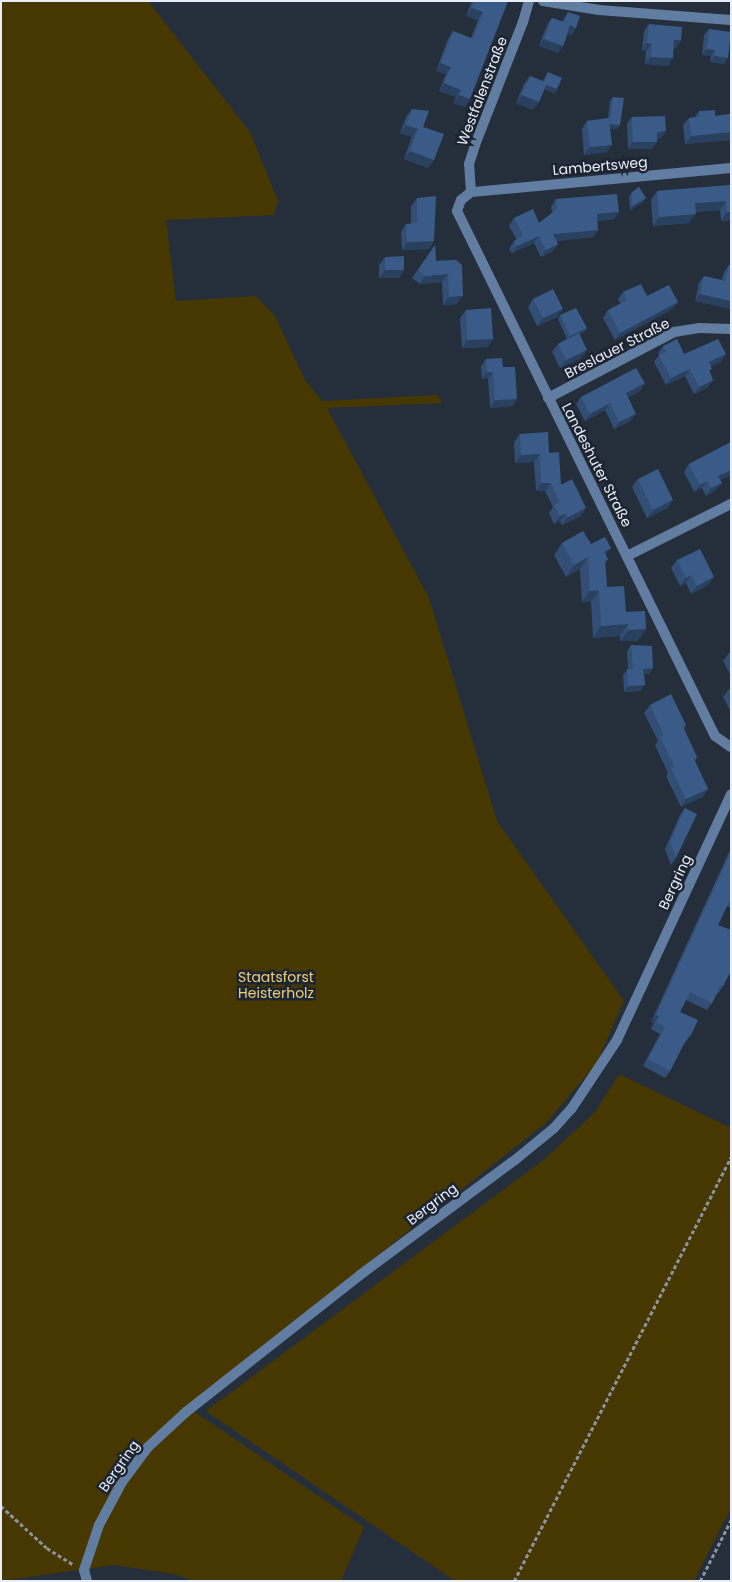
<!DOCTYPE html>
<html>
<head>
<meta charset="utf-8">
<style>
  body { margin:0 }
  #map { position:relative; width:732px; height:1582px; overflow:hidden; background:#252f3c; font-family:Poppins,sans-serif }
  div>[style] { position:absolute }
  .green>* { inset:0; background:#473802 }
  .path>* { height:2.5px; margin-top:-1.25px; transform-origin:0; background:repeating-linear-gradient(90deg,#8b939e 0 4px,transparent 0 6.5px) }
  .minor>* { height:10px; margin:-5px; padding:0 5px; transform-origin:5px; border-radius:5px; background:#627da2 }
  .wall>* { inset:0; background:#324e75 }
  .shaded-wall>* { inset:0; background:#29405f }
  .building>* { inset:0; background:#3a5b88 }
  span { translate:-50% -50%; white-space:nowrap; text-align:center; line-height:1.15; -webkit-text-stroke:5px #1c2531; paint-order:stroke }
  .street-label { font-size:14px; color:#e8eef7 }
  .park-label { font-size:14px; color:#eccf77 }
  .frame { position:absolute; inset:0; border:2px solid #e8eef7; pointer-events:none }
</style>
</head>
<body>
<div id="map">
  <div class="green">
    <div style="clip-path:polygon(1px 1px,148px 1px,250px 132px,278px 201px,274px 215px,166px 220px,176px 301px,256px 296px,275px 316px,305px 380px,322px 401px,438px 395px,442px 403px,327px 408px,429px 598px,497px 821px,624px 1001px,596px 1064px,546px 1123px,186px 1406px,364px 1527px,341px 1581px,196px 1581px,173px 1574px,114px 1565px,1px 1581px)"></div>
    <div style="clip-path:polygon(619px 1074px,731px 1128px,731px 1508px,694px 1581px,455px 1581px,206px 1411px,546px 1158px,595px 1112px)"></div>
  </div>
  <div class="path">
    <div style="left:1px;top:1506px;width:62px;rotate:42.4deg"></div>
    <div style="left:47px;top:1548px;width:32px;rotate:32deg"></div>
    <div style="left:514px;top:1581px;width:476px;rotate:-62.9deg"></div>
    <div style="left:700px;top:1581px;width:68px;rotate:-63.1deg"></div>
  </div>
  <div class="minor">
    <div style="left:543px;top:1px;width:57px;rotate:9.1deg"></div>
    <div style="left:599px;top:10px;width:132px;rotate:4.3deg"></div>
    <div style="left:731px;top:168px;width:261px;rotate:174.7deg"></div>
    <div style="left:471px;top:192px;width:13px;rotate:141deg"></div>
    <div style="left:461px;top:200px;width:12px;rotate:110deg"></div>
    <div style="left:457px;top:211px;width:585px;rotate:63.83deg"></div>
    <div style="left:715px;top:736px;width:19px;rotate:35deg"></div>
    <div style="left:471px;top:192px;width:28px;rotate:-94deg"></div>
    <div style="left:469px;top:164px;width:20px;rotate:-72deg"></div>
    <div style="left:475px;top:145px;width:132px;rotate:-68.7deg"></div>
    <div style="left:523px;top:22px;width:22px;rotate:-74deg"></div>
    <div style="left:548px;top:398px;width:142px;rotate:-27.6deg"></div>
    <div style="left:674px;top:332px;width:25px;rotate:-9deg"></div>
    <div style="left:699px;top:328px;width:32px;rotate:2deg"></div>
    <div style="left:627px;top:556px;width:116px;rotate:-26.6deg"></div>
    <div style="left:87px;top:1581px;width:11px;rotate:-105deg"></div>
    <div style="left:84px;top:1570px;width:47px;rotate:-71.6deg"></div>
    <div style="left:99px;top:1525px;width:49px;rotate:-61.9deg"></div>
    <div style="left:122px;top:1482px;width:44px;rotate:-53.4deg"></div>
    <div style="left:148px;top:1447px;width:52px;rotate:-42.6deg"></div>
    <div style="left:186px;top:1412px;width:221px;rotate:-38.2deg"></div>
    <div style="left:360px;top:1275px;width:193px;rotate:-36.6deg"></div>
    <div style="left:515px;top:1160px;width:50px;rotate:-39.4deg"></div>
    <div style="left:554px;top:1128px;width:27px;rotate:-48deg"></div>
    <div style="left:572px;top:1108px;width:82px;rotate:-56.5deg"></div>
    <div style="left:617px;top:1040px;width:271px;rotate:-65.1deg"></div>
  </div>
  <div class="wall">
    <div style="clip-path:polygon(472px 1px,508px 1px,465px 107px,454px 103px,456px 97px,439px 91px,446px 74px,436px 71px,448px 39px,453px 31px,471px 38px,478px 20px,466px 16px)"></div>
    <div style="clip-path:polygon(568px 12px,576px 28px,571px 35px,568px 33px,563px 46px,558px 53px,539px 46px,547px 25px,552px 18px,562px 22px)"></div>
    <div style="clip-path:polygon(649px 24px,681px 40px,676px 48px,674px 48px,668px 66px,645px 64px,646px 51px,642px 51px,644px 31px)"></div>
    <div style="clip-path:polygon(709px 29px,728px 58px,724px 64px,710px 62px,711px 56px,702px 55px,704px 35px)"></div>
    <div style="clip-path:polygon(548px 72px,557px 89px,555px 93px,544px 89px,533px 110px,516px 103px,524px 84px,530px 76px,543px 81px)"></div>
    <div style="clip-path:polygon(613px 97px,620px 125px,617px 129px,610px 128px,607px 152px,584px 155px,582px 129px,587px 121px,608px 118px,610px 101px)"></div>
    <div style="clip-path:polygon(412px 109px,423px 127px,434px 160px,428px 168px,404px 159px,412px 137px,400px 133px,406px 117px)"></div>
    <div style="clip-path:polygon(699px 111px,715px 116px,731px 114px,731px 140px,685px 144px,683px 125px,689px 118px,695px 117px)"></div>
    <div style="clip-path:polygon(632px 117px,666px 131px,661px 138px,657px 139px,652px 149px,628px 149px,627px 124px)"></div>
    <div style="clip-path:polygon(731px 185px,731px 220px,721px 221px,720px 210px,695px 212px,689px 223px,653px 226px,651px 200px,657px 191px)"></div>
    <div style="clip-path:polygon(632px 192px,646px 198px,643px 202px,630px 210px,629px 196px)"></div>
    <div style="clip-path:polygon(417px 198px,434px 241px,429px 249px,402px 250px,401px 232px,406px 224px,411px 224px,411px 206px)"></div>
    <div style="clip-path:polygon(556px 199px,614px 219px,597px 221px,598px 230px,593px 237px,556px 241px,558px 244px,553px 251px,541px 257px,534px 243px,512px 253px,509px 249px,514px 241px,517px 240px,509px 226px,514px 218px,539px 223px,552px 213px,551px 207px)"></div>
    <div style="clip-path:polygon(435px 245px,436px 261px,456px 260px,457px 304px,443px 305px,442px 282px,420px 284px,412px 278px)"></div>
    <div style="clip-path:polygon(385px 257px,404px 270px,399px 278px,379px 278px,379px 265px)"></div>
    <div style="clip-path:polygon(729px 265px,731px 309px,695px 301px,699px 283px,704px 276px,722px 280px,724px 272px)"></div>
    <div style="clip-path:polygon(623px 292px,647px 296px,678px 302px,672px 309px,615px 340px,603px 318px,608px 310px,621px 304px,618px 299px)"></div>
    <div style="clip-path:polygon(533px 299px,557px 317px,537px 326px,528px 307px)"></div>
    <div style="clip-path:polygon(466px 310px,493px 339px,487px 347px,462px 348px,460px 318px)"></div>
    <div style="clip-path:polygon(560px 315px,587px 328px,584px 332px,579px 335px,581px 358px,560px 368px,552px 352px,558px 344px,567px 339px,558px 319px)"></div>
    <div style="clip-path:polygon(663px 346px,684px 354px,721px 362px,711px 366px,710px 372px,713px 380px,708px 387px,694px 394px,685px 376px,666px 385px,654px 362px,659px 355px,658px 353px)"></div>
    <div style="clip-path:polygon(486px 359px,517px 399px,512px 406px,490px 408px,488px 379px,482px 379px,481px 366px)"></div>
    <div style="clip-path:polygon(645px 383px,640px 391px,627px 397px,630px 421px,614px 429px,605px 410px,585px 421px,576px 404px,581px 397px)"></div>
    <div style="clip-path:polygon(520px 434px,549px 453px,561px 485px,581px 516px,562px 525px,560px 521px,554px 524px,549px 513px,553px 507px,545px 491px,536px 491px,534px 462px,515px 463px,514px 442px)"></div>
    <div style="clip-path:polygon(731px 442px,731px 475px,720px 480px,716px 490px,706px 496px,702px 488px,694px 492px,684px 472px,689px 464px)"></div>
    <div style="clip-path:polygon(638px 479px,668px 508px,647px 518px,632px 487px)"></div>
    <div style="clip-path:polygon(562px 543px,591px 544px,606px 555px,608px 559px,605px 563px,607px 587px,626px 612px,638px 641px,620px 641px,620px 636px,593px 638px,591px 602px,582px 602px,580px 569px,566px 577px,554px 555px)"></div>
    <div style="clip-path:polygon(677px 560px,708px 585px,691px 594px,686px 583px,680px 586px,671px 568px)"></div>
    <div style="clip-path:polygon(631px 645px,653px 668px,649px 674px,644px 674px,645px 685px,640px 691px,624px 692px,623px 675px,628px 669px,627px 651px)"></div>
    <div style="clip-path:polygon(731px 652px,731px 676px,723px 661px,729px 653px)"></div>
    <div style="clip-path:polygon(729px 689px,731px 693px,731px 712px,723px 697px)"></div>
    <div style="clip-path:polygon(650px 705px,686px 725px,684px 729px,697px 757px,695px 761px,708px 789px,702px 797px,681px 807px,666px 776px,668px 773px,655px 745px,658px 741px,644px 713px)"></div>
    <div style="clip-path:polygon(685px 808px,676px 858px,671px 865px,665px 849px,680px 815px)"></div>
    <div style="clip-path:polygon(731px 848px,731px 908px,727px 906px,718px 925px,723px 986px,718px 994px,717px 993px,712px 1003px,707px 1010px,686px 1000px,680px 1012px,691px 1035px,686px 1042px,685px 1042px,670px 1071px,665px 1078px,643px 1066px,660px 1034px,651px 1029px,654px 1023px,651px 1022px)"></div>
  </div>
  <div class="shaded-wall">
    <div style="clip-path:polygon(472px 8px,483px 12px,478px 20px,466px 16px)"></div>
    <div style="clip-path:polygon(570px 25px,576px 28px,571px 35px,566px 32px)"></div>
    <div style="clip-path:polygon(544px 39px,563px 46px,558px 53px,539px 46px)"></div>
    <div style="clip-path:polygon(674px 40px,681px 40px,676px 48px,669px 47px)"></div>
    <div style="clip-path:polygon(647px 43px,652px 44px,646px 51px,642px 51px)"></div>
    <div style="clip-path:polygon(707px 49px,715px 50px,711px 56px,702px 55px)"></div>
    <div style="clip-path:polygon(715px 56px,728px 58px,724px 64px,710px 62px)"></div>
    <div style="clip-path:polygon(651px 57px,673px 58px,668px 66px,645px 64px)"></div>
    <div style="clip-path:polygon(441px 63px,451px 67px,446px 74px,436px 71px)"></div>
    <div style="clip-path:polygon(444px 83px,461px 90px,456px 97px,439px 91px)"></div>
    <div style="clip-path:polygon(543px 83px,557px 89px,555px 93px,540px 88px)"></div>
    <div style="clip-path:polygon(459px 95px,470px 99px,465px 107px,454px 103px)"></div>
    <div style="clip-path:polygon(522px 95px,539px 102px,533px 110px,516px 103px)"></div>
    <div style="clip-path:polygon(609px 124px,620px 125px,617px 129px,606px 128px)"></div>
    <div style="clip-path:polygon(406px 125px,418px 129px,412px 137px,400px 133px)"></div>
    <div style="clip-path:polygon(666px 131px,661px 138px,652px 139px,657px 132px)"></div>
    <div style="clip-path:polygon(731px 132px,731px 140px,685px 144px,691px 136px)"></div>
    <div style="clip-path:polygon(633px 142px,657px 142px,652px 149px,628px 149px)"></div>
    <div style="clip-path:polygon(612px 145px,607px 152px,584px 155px,590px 147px)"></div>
    <div style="clip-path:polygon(410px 151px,434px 160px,428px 168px,404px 159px)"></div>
    <div style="clip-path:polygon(646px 198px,643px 202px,630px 210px,632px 206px)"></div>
    <div style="clip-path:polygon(726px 201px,720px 210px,689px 212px,695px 203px)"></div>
    <div style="clip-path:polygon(619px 212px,614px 219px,591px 221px,597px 214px)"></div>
    <div style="clip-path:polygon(727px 212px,731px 212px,731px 220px,721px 221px)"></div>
    <div style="clip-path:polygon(696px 214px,689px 223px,653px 226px,659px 217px)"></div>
    <div style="clip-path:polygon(598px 230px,593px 237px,548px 242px,553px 234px)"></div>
    <div style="clip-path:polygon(539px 236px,534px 243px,512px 253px,517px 246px)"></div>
    <div style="clip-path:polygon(434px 241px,429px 249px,402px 250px,407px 242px)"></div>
    <div style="clip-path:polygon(558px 244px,553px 251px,541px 257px,546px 250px)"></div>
    <div style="clip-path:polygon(385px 270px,404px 270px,399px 278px,379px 278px)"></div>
    <div style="clip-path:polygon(448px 274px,442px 282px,420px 284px,425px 276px)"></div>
    <div style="clip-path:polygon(700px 294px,731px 301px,731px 309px,695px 301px)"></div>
    <div style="clip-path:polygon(463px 296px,457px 304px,443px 305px,449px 297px)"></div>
    <div style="clip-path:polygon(678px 302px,672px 309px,615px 340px,620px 333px)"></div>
    <div style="clip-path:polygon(563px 309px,557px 317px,537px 326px,543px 318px)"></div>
    <div style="clip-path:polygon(587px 328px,584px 332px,568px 340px,570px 336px)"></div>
    <div style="clip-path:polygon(493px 339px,487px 347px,462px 348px,467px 340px)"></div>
    <div style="clip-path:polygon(587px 350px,581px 358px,560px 368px,566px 360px)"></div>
    <div style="clip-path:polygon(726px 354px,721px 362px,705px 369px,709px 362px)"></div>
    <div style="clip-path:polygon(690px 369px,685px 376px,666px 385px,671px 378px)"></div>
    <div style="clip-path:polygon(487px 372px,493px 372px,488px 379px,482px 379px)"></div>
    <div style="clip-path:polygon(713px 380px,708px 387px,694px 394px,699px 387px)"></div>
    <div style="clip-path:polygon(645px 383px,640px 391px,621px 401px,626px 393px)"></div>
    <div style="clip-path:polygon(517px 399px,512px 406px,490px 408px,495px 400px)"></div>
    <div style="clip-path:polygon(610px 403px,605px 410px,585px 421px,590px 414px)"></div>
    <div style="clip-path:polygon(636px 414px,630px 421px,614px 429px,619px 422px)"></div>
    <div style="clip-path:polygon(540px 454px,534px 462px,515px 463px,521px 455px)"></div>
    <div style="clip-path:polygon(731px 470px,731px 475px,713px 484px,718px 476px)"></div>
    <div style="clip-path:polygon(707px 481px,702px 488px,694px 492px,700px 485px)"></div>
    <div style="clip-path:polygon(541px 483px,551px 483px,545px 491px,536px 491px)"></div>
    <div style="clip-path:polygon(722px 483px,716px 490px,706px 496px,711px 488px)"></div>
    <div style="clip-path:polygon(673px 500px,668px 508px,647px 518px,653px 510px)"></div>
    <div style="clip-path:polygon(586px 508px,581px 516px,562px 525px,568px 517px)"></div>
    <div style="clip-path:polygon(566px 513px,560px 521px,554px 524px,560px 516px)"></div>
    <div style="clip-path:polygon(611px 548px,602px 559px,604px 552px)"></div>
    <div style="clip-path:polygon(588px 557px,580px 569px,566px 577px,574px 565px)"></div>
    <div style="clip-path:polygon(691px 575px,686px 583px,680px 586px,686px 578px)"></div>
    <div style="clip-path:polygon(714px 577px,708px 585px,691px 594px,697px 586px)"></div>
    <div style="clip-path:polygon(599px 590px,591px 602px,582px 602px,590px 591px)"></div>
    <div style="clip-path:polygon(628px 624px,620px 636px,593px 638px,601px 626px)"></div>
    <div style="clip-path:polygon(646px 629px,638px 641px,620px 641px,629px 630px)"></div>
    <div style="clip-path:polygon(653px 668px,649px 674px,639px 675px,643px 669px)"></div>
    <div style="clip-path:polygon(645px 685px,640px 691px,624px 692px,628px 686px)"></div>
    <div style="clip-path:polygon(708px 789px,702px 797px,681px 807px,686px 799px)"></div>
    <div style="clip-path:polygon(656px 1015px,659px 1016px,654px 1023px,651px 1022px)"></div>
  </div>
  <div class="building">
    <div style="clip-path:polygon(474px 1px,508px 1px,470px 99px,459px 95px,461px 90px,444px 83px,451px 67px,441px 63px,453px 31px,473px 39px,483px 12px,472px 8px)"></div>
    <div style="clip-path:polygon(568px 12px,580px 16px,576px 28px,570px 25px,563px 46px,544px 39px,552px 18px,564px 22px)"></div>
    <div style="clip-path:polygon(649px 24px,682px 27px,681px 40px,674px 40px,673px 58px,651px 57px,652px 44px,647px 43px)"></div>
    <div style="clip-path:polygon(709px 29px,731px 32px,728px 58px,715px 56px,715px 50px,707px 49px)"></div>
    <div style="clip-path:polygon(548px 72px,562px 78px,557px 89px,546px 85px,547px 83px,544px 82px)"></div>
    <div style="clip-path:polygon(530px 76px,547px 83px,539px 102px,522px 95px)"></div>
    <div style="clip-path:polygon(613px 97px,624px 98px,620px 125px,610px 124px,610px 120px)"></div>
    <div style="clip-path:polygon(412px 109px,429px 111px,423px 127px,444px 134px,434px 160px,410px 151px,418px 129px,406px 125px)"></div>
    <div style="clip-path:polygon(715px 110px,715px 116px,731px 114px,731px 132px,691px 136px,689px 118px,700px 117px,699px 111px)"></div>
    <div style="clip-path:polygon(665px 116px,666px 131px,657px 132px,657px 142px,633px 142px,632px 117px)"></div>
    <div style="clip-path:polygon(609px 118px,612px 145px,590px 147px,587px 121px)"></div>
    <div style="clip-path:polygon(731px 185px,731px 212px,727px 212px,726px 201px,695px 203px,696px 214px,659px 217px,657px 191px)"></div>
    <div style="clip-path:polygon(639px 187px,646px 198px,632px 206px,632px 192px)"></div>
    <div style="clip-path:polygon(617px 194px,619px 212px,597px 214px,598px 230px,553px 234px,558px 244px,546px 250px,539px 236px,517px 246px,514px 241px,523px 235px,514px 218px,533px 209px,539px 223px,557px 209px,556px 199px)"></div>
    <div style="clip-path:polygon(436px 196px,434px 241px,407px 242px,406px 224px,417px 223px,417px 198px)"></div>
    <div style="clip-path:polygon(435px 245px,436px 261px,456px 260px,462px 265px,463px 296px,449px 297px,448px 274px,425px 276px,418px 270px)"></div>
    <div style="clip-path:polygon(404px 256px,404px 270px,385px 270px,385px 257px)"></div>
    <div style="clip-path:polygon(729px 265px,731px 265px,731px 301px,700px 294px,704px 276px,725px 281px)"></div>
    <div style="clip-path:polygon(641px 284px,647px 296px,669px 285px,678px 302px,620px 333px,608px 310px,627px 300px,623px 292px)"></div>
    <div style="clip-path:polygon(553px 289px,563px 309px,543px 318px,533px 299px)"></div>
    <div style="clip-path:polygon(491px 308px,493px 339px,467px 340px,466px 310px)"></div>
    <div style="clip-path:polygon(576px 308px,587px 328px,570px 336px,560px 315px)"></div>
    <div style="clip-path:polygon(579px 333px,587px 350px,566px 360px,558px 344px)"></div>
    <div style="clip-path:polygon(677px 339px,684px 354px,718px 339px,726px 354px,709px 362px,712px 369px,709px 370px,713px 380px,699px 387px,690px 369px,671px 378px,659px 355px,666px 352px,663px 346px)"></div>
    <div style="clip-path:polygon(502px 358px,503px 367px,515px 367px,517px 399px,495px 400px,493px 372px,487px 372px,486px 359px)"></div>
    <div style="clip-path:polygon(636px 368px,645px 383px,626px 393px,636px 414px,619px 422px,610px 403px,590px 414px,581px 397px)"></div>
    <div style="clip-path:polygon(548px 432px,549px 453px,559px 452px,561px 485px,572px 479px,586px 508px,568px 517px,566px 513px,560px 516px,554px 505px,560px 502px,551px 483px,541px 483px,540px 454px,521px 455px,520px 434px)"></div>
    <div style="clip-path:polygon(731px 442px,731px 470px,718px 476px,722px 483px,711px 488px,707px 481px,700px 485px,689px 464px)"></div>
    <div style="clip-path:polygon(658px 469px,673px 500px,653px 510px,638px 479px)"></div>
    <div style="clip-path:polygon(583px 531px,591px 544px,605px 537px,611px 548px,604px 552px,608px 559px,605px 561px,607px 587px,624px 586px,626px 612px,645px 611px,646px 629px,629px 630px,628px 624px,601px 626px,599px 590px,590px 591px,588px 557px,574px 565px,562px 543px)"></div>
    <div style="clip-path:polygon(700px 549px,714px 577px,697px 586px,691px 575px,686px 578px,677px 560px)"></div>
    <div style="clip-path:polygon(631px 645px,652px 646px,653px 668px,643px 669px,645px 685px,628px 686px,627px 669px,633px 669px)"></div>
    <div style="clip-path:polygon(671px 694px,686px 725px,683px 727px,697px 757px,694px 759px,708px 789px,686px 799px,671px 768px,675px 767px,660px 737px,664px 735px,650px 705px)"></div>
    <div style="clip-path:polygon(685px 808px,697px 814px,676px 858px,670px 842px)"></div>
    <div style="clip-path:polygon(731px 852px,731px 898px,718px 925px,731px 930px,731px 971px,723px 986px,721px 985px,712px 1003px,690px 992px,680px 1012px,698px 1020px,691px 1035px,689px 1034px,670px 1071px,648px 1059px,665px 1027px,656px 1022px,659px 1016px,656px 1015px)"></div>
  </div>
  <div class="street-label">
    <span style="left:482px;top:91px;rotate:-69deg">Westfalenstraße</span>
    <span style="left:600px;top:166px;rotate:-5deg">Lambertsweg</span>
    <span style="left:617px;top:348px;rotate:-27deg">Breslauer Straße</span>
    <span style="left:597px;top:465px;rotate:63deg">Landeshuter Straße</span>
    <span style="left:675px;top:882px;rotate:-65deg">Bergring</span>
    <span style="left:432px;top:1204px;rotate:-37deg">Bergring</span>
    <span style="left:119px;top:1466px;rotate:-55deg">Bergring</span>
  </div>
  <div class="park-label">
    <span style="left:276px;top:985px">Staatsforst<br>Heisterholz</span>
  </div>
  <div class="frame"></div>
</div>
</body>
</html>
